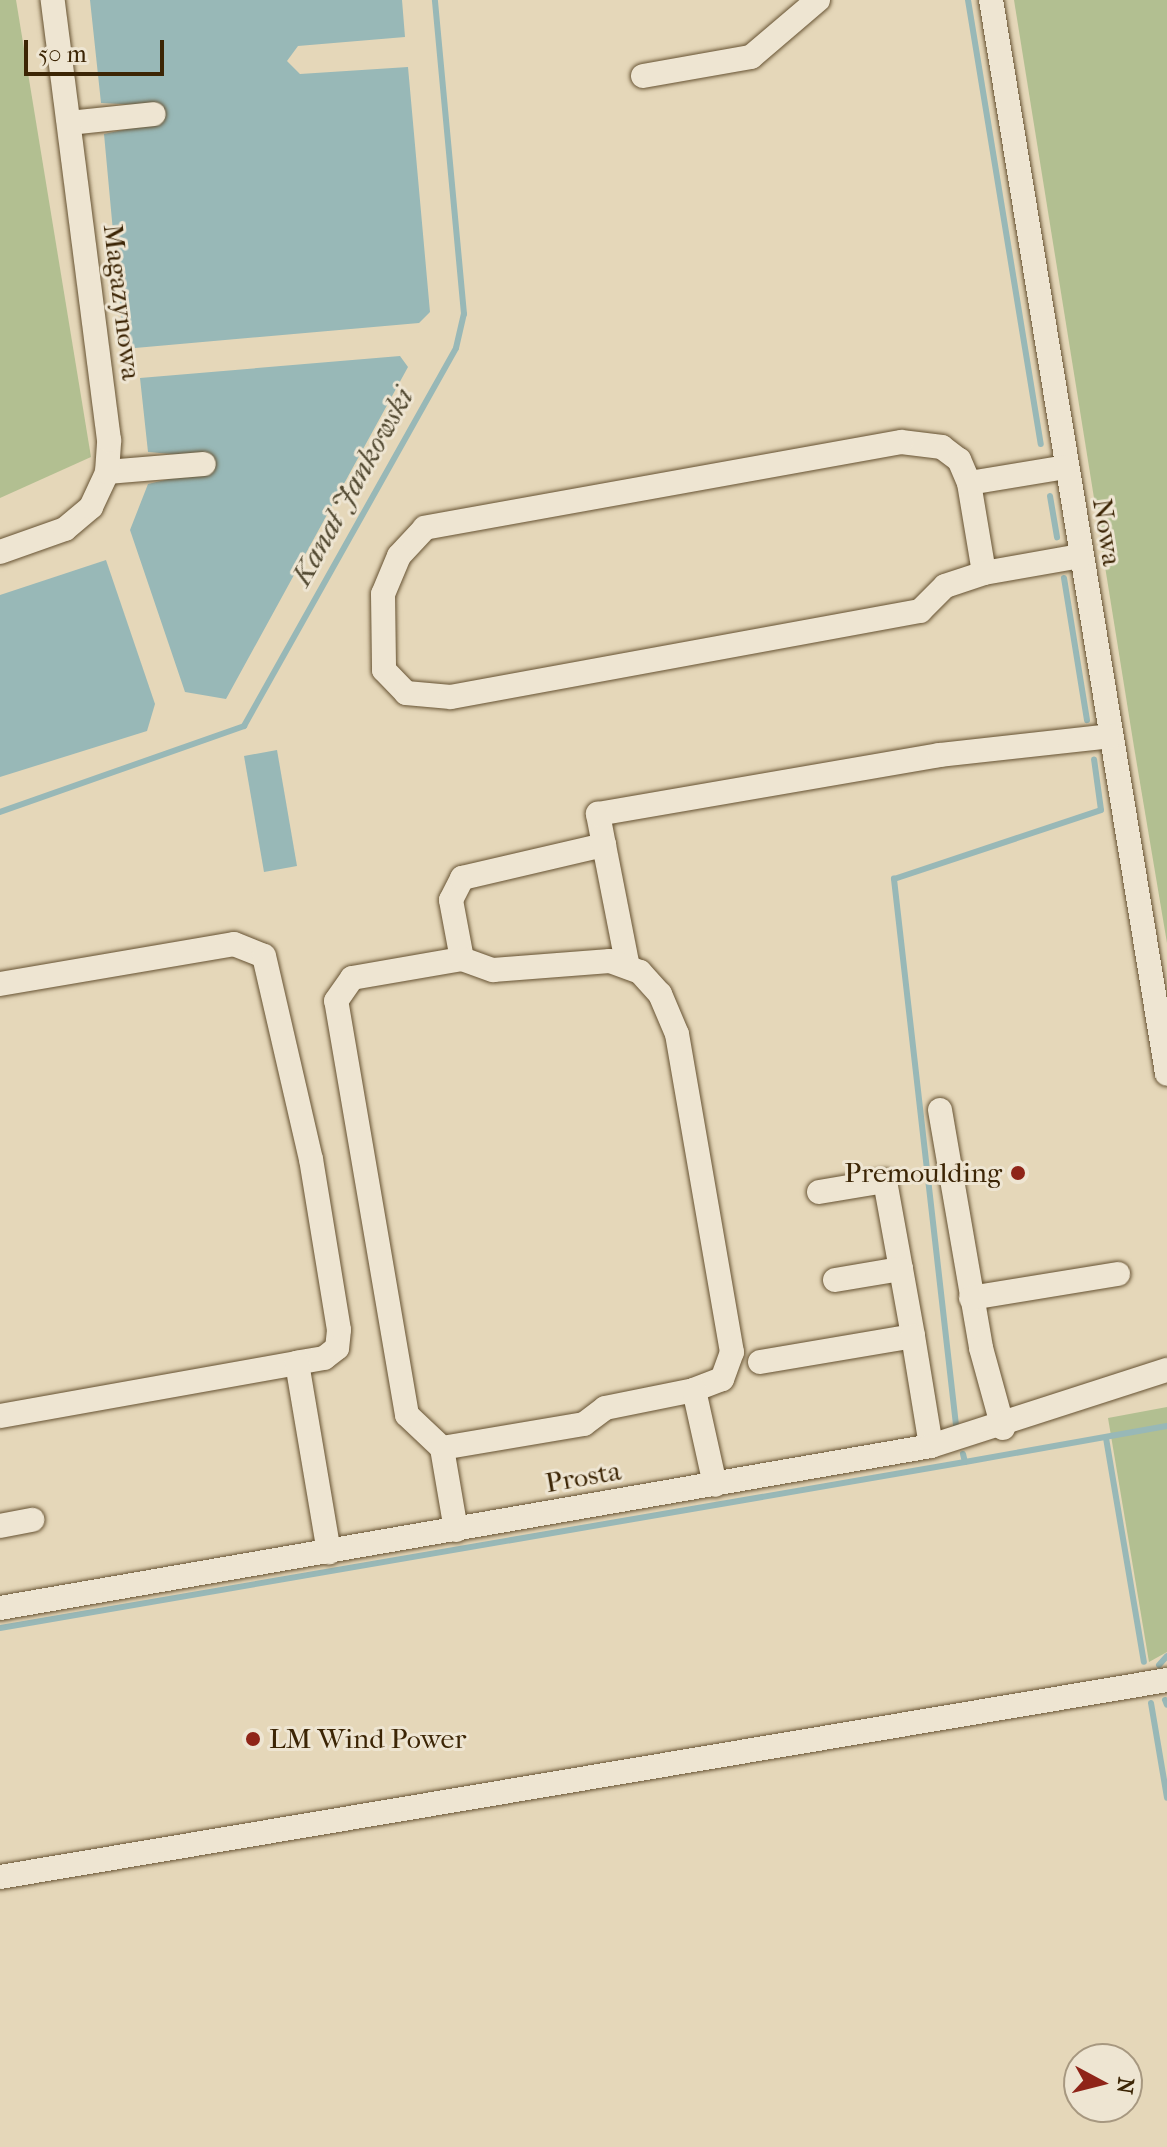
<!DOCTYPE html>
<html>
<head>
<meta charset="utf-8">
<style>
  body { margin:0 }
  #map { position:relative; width:1167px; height:2147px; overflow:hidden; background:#e5d7b9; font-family:"IM FELL French Canon",serif }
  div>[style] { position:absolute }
  .green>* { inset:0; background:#b2bf91 }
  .water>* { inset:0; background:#98b8b7 }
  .stream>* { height:6px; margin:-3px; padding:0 3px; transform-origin:3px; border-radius:3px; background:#98b8b7 }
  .roads { filter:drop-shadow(0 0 2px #665232) drop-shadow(0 0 2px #665232) }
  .minor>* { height:24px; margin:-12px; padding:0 12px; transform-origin:12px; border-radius:12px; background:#eee5d2 }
  .dots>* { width:22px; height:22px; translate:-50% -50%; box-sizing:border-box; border:4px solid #eee5d2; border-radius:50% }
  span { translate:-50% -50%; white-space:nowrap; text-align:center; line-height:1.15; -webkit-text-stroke:6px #eee5d2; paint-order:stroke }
  .street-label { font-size:28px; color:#3c2505 }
  .poi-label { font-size:28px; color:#3c2505 }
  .right { translate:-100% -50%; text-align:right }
  .left { translate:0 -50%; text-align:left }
  .water-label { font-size:30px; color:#534a32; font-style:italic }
  .north { position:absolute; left:1063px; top:2043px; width:80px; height:80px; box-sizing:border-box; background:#eee5d2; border:2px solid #a79880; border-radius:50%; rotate:97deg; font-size:22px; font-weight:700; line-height:32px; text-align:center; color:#3c2505 }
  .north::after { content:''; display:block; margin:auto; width:28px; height:36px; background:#8f2418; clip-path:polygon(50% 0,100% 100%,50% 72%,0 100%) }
  .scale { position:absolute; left:24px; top:40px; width:140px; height:36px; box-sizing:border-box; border:4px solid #3c2505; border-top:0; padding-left:10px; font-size:24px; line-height:28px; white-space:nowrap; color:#3c2505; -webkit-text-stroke:6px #eee5d2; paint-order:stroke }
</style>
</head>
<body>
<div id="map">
  <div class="green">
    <div style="clip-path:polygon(0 0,16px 0,91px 457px,0 498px)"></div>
    <div style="clip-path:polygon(1014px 0,1167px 0,1167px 943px,1134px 747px)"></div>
    <div style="clip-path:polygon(1167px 1407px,1167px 1652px,1149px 1662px,1108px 1418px)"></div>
  </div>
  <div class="water">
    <div style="clip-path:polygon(90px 0,402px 0,405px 37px,298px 46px,287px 61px,300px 74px,408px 67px,430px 312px,419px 323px,135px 348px,123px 340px,104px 134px,161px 122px,160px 106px,101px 103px)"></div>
    <div style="clip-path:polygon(400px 356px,408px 367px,226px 699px,185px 692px,130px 530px,148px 484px,207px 470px,207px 457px,148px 452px,140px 378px)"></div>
    <div style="clip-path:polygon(106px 560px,155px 704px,147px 731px,0 777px,0 595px)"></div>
    <div style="clip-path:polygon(277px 750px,297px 866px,264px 872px,244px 756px)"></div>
  </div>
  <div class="stream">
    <div style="left:968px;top:0;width:450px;rotate:80.7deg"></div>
    <div style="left:1050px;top:496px;width:42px;rotate:80.3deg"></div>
    <div style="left:1064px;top:578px;width:144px;rotate:80.8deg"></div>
    <div style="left:0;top:812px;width:259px;rotate:-19.4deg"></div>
    <div style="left:244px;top:726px;width:433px;rotate:-60.7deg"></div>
    <div style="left:456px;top:348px;width:35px;rotate:-77deg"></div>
    <div style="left:464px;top:314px;width:315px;rotate:-95.3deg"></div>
    <div style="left:956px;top:1425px;width:550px;rotate:-96.48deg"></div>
    <div style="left:894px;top:879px;width:218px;rotate:-18.4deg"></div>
    <div style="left:1101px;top:810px;width:51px;rotate:-97.8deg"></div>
    <div style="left:1106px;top:1438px;width:227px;rotate:80.4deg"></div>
    <div style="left:963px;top:1454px;width:8px;rotate:76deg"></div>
    <div style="left:965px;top:1462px;width:205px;rotate:-10.1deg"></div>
    <div style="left:0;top:1628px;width:979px;rotate:-9.76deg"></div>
    <div style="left:1159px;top:1665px;width:12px;rotate:-48deg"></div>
    <div style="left:1165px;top:1700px;width:5px;rotate:68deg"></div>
    <div style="left:1151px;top:1703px;width:96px;rotate:80.4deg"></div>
  </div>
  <div class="roads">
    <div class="minor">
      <div style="left:991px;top:0;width:1088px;rotate:80.69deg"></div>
      <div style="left:643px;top:76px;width:110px;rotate:-10deg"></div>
      <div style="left:751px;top:57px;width:88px;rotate:-40.4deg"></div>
      <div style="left:69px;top:123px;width:85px;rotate:-6deg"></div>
      <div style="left:1066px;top:467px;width:98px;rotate:170.6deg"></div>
      <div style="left:969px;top:483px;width:91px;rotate:80.5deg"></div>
      <div style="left:984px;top:573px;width:97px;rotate:-10deg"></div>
      <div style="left:107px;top:472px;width:97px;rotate:-4.7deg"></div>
      <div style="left:969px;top:483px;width:25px;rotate:-113deg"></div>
      <div style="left:959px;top:460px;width:21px;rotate:-143deg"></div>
      <div style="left:942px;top:447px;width:41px;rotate:-173deg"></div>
      <div style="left:901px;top:442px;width:484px;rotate:169.8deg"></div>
      <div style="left:425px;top:528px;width:38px;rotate:133deg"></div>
      <div style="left:399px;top:556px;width:41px;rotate:112.8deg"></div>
      <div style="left:383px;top:594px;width:76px;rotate:89.2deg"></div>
      <div style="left:384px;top:670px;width:32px;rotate:46deg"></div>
      <div style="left:406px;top:693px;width:45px;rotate:5.1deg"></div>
      <div style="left:451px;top:697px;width:477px;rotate:-10.4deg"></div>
      <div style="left:920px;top:611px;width:35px;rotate:-45deg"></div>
      <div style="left:945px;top:586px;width:41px;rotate:-18.4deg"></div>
      <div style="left:0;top:552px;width:69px;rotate:-19.5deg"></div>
      <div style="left:65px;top:529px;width:34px;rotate:-40deg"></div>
      <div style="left:91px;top:507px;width:38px;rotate:-65deg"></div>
      <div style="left:107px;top:472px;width:32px;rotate:-86deg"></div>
      <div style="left:109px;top:440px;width:444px;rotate:-97.3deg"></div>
      <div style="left:604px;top:845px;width:124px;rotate:78.9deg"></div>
      <div style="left:462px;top:959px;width:60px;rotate:-100.6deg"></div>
      <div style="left:451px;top:900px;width:25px;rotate:-63deg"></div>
      <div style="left:462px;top:878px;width:146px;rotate:-13.1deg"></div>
      <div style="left:604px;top:845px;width:32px;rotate:-101deg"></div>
      <div style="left:598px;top:814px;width:346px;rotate:-9.8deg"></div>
      <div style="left:939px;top:755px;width:173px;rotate:-6.3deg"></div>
      <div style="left:0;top:984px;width:237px;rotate:-9.7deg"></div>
      <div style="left:234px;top:944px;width:32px;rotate:22deg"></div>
      <div style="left:264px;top:956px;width:208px;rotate:77deg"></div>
      <div style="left:311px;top:1159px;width:173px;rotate:80.7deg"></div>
      <div style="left:339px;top:1330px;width:18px;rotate:96deg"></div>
      <div style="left:337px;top:1348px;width:16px;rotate:142deg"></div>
      <div style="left:324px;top:1358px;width:27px;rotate:170deg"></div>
      <div style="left:940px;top:1110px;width:242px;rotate:80.2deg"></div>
      <div style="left:981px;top:1348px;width:83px;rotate:74.6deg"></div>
      <div style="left:819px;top:1192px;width:67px;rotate:-9.5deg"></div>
      <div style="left:885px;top:1181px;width:89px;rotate:79.7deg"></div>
      <div style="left:835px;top:1280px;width:67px;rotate:-9.5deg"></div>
      <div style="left:901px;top:1269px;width:68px;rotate:79.8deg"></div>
      <div style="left:971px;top:1298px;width:149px;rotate:-9.3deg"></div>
      <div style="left:760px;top:1362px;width:155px;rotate:-9.6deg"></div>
      <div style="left:913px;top:1336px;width:111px;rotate:80.7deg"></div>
      <div style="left:0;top:1416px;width:302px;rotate:-10.1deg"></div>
      <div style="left:297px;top:1363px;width:192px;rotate:80.4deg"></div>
      <div style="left:442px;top:1448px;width:48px;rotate:-136.7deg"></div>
      <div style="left:407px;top:1415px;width:420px;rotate:-99.7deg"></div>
      <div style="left:336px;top:1001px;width:28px;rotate:-55deg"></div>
      <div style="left:352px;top:978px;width:112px;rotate:-9.8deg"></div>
      <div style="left:462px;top:959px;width:33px;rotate:20deg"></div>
      <div style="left:493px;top:970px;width:117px;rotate:-4.4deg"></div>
      <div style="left:610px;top:961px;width:32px;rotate:20deg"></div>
      <div style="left:640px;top:972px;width:30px;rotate:48deg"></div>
      <div style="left:660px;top:994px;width:43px;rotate:67deg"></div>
      <div style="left:677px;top:1034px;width:323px;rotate:80.2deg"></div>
      <div style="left:732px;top:1352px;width:29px;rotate:110deg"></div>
      <div style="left:722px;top:1379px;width:30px;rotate:159deg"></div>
      <div style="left:0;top:1526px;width:33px;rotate:-11deg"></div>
      <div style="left:456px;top:1530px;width:83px;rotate:-99.7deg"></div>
      <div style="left:442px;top:1448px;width:144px;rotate:-9.6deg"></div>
      <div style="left:584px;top:1424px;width:26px;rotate:-37deg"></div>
      <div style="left:605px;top:1408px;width:91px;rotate:-11.4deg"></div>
      <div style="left:694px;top:1390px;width:97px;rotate:77.5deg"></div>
      <div style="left:0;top:1608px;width:945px;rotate:-9.87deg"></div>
      <div style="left:931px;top:1446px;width:248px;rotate:-17.9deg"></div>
      <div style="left:0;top:1877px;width:1184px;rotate:-9.58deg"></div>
    </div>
  </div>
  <div class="dots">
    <div style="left:1018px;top:1173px;background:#8f2418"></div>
    <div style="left:253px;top:1739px;background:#8f2418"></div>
  </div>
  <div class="street-label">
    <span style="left:122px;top:302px;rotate:83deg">Magazynowa</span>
    <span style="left:1107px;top:532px;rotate:81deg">Nowa</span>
    <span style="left:583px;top:1477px;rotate:-10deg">Prosta</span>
  </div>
  <div class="poi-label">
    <span class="right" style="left:1002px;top:1173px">Premoulding</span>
    <span class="left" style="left:269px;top:1739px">LM Wind Power</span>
  </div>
  <div class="water-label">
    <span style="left:353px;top:487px;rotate:-61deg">Kanał Jankowski</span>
  </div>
  <div class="north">N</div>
  <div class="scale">50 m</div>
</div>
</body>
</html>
